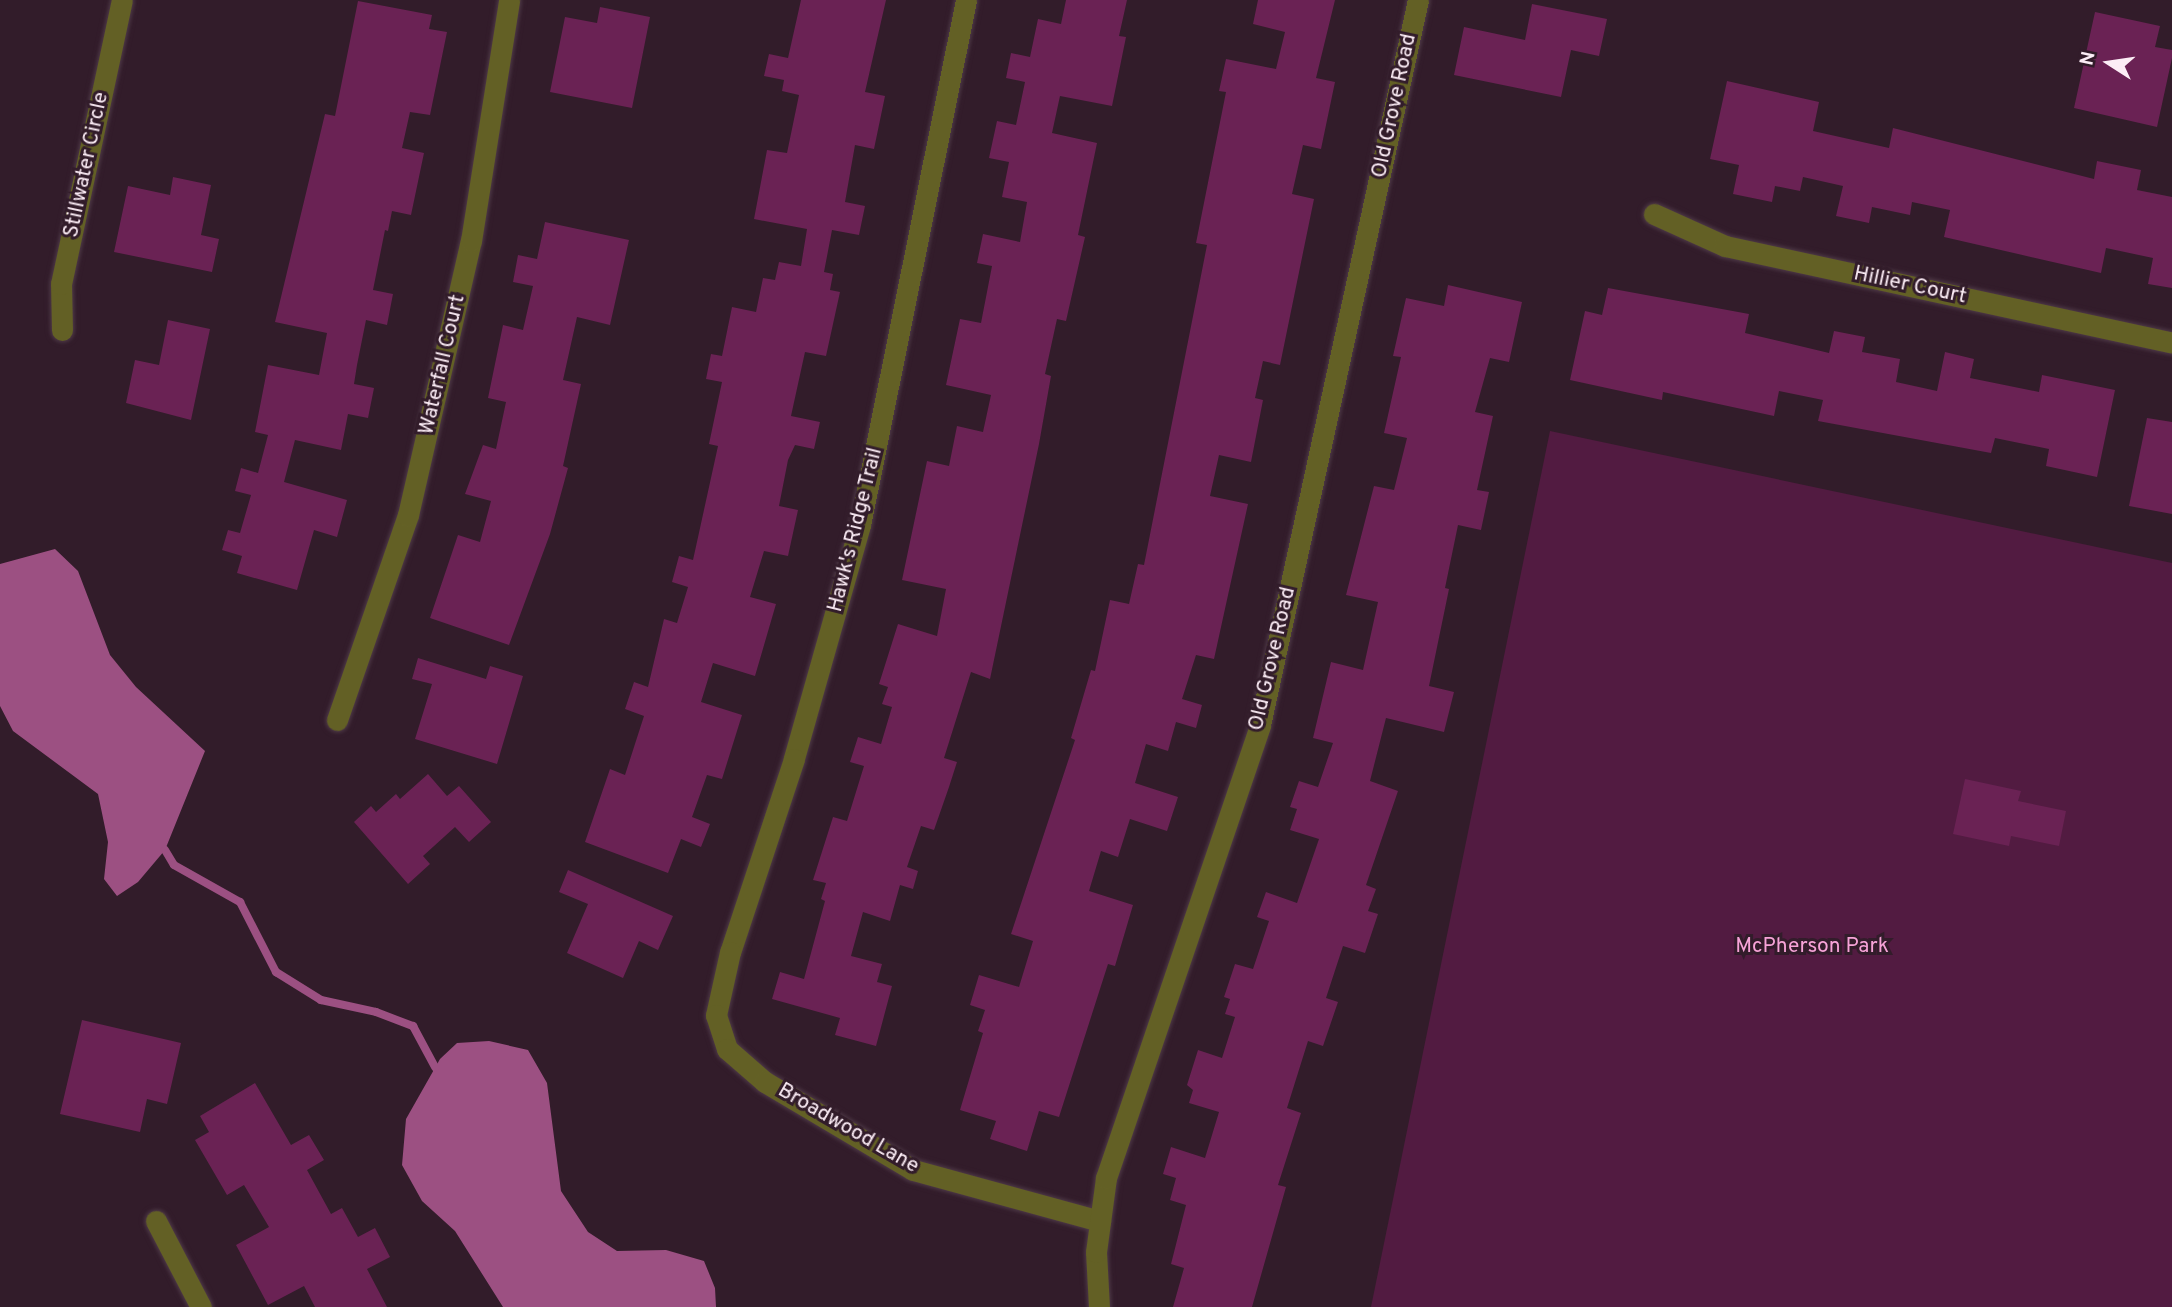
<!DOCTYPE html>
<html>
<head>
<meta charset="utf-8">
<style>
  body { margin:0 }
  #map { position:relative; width:2172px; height:1307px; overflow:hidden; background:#321c2a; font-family:Overpass,sans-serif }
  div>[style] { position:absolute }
  .green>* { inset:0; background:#521b41 }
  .water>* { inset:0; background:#9c5082 }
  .stream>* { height:8px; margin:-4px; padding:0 4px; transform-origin:4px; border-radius:4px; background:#9c5082 }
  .building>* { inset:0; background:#6a2254 }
  .roads { filter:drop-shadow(0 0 2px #4e3947) drop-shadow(0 0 2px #4e3947) }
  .minor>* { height:21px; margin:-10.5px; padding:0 10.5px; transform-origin:10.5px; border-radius:10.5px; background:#636025 }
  span { translate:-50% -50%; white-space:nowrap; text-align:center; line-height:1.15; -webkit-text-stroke:6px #321c2a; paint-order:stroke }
  .street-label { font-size:21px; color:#fcedf6 }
  .park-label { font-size:21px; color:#f7a3d8 }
  .north { position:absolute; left:2074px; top:28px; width:70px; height:70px; -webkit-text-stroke:5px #321c2a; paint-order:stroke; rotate:282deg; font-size:19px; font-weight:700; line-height:28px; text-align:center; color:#fcedf6 }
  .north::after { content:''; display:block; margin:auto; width:24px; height:32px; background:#fcedf6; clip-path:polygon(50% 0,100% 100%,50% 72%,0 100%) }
</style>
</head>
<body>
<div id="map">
  <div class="green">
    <div style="clip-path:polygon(1550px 431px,2172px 563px,2172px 1307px,1371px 1307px)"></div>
  </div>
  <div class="water">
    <div style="clip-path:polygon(55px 549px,78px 571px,110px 655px,136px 687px,205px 751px,165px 850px,138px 882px,117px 896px,104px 879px,108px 842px,98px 794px,13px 731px,0 706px,0 564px)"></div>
    <div style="clip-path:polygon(489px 1041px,528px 1050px,547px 1083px,561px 1191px,588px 1232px,617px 1251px,666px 1250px,704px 1261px,715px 1288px,716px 1307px,503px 1307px,455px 1231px,422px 1201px,402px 1165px,406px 1119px,440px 1059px,457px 1043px)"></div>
  </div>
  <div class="stream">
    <div style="left:165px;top:850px;width:17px;rotate:59deg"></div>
    <div style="left:174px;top:865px;width:76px;rotate:29.3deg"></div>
    <div style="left:240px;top:902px;width:79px;rotate:62.8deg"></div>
    <div style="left:276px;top:972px;width:53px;rotate:31.9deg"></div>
    <div style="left:321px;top:1000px;width:56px;rotate:12.3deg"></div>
    <div style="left:376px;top:1012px;width:40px;rotate:21deg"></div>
    <div style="left:413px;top:1026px;width:47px;rotate:61.8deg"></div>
  </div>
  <div class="building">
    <div style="clip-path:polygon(801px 0,886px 0,865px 92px,885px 96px,874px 149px,855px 145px,845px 202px,865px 206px,859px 235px,832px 230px,824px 272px,833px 274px,830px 290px,840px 292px,826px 356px,805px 352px,791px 416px,820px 422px,814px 449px,795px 445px,788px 460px,779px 506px,798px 510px,788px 556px,764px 551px,750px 597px,776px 604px,755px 676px,713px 663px,701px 702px,742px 715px,722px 779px,707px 775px,692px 817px,710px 824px,701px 847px,681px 839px,668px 873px,585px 842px,610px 769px,625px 775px,644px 716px,625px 709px,634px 682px,648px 687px,664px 619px,677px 623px,688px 587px,672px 582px,679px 556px,693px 560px,718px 446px,709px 444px,722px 382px,706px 379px,711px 354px,722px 356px,732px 307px,756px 312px,763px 278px,775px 280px,779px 262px,801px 266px,807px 229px,754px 219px,767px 150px,787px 153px,799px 95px,782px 91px,784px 80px,764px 76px,769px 54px,788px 58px)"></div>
    <div style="clip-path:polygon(1066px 0,1127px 0,1119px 36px,1126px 37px,1112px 106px,1060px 96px,1052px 133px,1097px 143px,1078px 235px,1085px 237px,1066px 321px,1057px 319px,1045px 374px,1051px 376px,1039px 444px,990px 679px,971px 672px,944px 758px,957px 762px,949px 787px,934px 830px,921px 826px,907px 867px,918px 871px,913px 889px,900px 885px,890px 921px,863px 912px,851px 956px,882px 964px,877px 982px,892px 986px,876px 1046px,835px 1035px,840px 1018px,772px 999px,780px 972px,804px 979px,825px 901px,821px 899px,826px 883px,813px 880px,833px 817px,847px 821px,864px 766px,850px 762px,858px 737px,881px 744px,892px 707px,882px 704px,888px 687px,879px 684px,898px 624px,937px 636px,946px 589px,902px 580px,927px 461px,949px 466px,957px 426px,983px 432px,991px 395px,946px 385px,960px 319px,981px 323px,992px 266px,977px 263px,983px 234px,1020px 242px,1027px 202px,1002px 197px,1009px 162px,989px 158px,997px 121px,1016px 125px,1025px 82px,1006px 78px,1011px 53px,1030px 57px,1038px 19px,1061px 24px)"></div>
    <div style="clip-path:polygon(1258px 0,1335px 0,1316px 78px,1335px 82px,1321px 149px,1303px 145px,1292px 194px,1314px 199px,1280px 365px,1263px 361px,1255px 398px,1263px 400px,1251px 462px,1219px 455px,1210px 496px,1248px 504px,1214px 659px,1196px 655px,1182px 699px,1202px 705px,1196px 728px,1176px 722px,1168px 751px,1146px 744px,1135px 783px,1178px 797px,1167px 831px,1130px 819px,1118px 857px,1101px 851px,1089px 891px,1133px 905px,1115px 966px,1108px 964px,1059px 1117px,1039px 1111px,1027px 1151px,990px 1139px,996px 1121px,960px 1110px,983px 1033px,978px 1031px,985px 1010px,970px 1005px,979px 975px,1019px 987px,1033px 941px,1011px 934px,1075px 740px,1071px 738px,1091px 670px,1095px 671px,1110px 600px,1129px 604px,1138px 564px,1144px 565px,1207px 245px,1196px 243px,1226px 92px,1219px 91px,1226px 59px,1276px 69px,1285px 32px,1253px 24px)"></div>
    <div style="clip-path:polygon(358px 1px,432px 15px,429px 29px,447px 32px,430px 115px,410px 112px,402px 148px,424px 153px,411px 215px,392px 211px,388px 231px,385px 230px,373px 290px,393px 294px,387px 325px,366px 320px,357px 365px,354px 384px,374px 388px,368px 418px,348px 414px,341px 450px,295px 440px,284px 482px,347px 500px,337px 537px,314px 530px,297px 590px,237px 573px,242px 556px,222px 550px,228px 530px,240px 533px,251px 495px,235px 491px,241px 468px,258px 473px,268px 435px,255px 432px,268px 365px,319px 375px,327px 333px,275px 322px,325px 114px,335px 116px)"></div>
    <div style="clip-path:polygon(1532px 4px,1607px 19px,1599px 56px,1571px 50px,1561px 97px,1454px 75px,1464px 27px,1525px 40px)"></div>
    <div style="clip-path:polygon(600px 7px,650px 17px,632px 108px,550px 92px,565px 17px,597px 23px)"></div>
    <div style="clip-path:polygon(2095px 12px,2160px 26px,2155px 47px,2172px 50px,2172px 58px,2157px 127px,2074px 108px)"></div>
    <div style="clip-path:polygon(1727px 81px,1819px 102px,1813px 131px,1889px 148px,1893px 128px,2094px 179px,2097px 161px,2141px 170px,2137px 190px,2172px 197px,2172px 288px,2148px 284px,2153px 258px,2106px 248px,2101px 273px,1944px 237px,1950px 210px,1912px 202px,1910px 215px,1872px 207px,1869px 223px,1836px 216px,1843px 186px,1803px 177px,1800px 191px,1775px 186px,1772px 202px,1733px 194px,1739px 165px,1710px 159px)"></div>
    <div style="clip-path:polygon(173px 177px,211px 185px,201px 235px,219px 239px,212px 272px,114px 252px,128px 186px,170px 195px)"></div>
    <div style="clip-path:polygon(545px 222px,629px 240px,610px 325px,577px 317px,563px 380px,581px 384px,563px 466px,568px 468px,550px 534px,509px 645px,430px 618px,458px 535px,480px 542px,491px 501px,465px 494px,483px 445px,496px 449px,506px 402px,488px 398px,503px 325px,523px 330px,533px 286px,513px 282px,518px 255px,537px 259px)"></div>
    <div style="clip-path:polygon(1448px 285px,1522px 302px,1509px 362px,1490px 358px,1475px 412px,1493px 416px,1477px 490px,1489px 492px,1481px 530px,1458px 525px,1445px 588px,1449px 589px,1429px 686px,1454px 692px,1444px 732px,1386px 718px,1370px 781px,1398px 791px,1366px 885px,1376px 889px,1368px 911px,1378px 914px,1365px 953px,1343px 946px,1326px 998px,1338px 1002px,1323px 1046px,1308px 1041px,1287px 1108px,1301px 1113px,1278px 1185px,1286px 1187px,1252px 1307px,1173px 1307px,1184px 1268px,1171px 1264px,1186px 1205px,1170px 1200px,1176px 1178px,1163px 1174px,1171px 1147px,1205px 1158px,1219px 1112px,1189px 1103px,1193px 1090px,1187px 1085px,1198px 1050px,1222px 1058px,1235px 1017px,1225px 1014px,1230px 999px,1224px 997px,1235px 964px,1253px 969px,1269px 921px,1257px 917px,1266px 892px,1297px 903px,1319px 839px,1290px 830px,1297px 809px,1290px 807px,1299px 781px,1318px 787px,1333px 743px,1313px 738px,1331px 662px,1363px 670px,1378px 602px,1346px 595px,1374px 486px,1394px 490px,1407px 438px,1384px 433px,1401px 357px,1393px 356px,1406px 298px,1444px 306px)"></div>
    <div style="clip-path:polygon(1608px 288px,1749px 314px,1745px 333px,1829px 353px,1834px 331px,1865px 337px,1862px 352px,1900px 359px,1896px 382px,1937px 391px,1945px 352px,1974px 359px,1970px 378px,2039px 392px,2042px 375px,2115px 390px,2097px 477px,2046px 466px,2049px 449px,1995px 438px,1991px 453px,1818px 421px,1823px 400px,1779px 391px,1774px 416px,1663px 392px,1662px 400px,1570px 380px,1585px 311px,1602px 315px)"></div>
    <div style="clip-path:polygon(168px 320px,210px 329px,191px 420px,126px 403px,135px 360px,159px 365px)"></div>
    <div style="clip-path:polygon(2147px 418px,2172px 422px,2172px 514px,2129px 506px)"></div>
    <div style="clip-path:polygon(418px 658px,486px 679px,490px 666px,523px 676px,497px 764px,415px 739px,432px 684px,412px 679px)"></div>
    <div style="clip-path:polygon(428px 774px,447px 796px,459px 786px,491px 822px,469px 842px,455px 827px,423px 856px,430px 864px,408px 884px,354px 822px,371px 806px,376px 812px,396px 794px,400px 799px)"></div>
    <div style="clip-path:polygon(1965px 779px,2021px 791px,2018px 801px,2066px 811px,2059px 846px,2011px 836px,2009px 846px,1953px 834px)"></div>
    <div style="clip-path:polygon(568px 870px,673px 916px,658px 950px,639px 941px,623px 978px,567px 953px,588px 904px,559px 892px)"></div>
    <div style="clip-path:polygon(82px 1020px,181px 1043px,167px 1104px,147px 1099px,140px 1132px,60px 1114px)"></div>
    <div style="clip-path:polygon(255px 1083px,291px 1145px,309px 1135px,324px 1160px,307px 1170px,331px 1214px,342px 1208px,358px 1237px,375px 1228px,390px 1257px,367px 1269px,387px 1307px,315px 1307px,304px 1286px,268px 1305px,236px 1245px,269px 1227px,244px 1185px,227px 1195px,195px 1140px,209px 1132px,200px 1116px)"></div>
  </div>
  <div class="roads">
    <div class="minor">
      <div style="left:966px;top:0;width:536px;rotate:101.41deg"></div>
      <div style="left:860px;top:525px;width:243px;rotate:105.8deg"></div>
      <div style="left:794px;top:759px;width:203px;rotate:108.3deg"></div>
      <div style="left:730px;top:952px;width:65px;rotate:102.5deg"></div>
      <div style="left:716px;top:1015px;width:36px;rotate:72deg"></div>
      <div style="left:727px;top:1049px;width:50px;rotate:41deg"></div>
      <div style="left:765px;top:1082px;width:172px;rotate:30.7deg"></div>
      <div style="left:913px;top:1170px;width:194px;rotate:15.3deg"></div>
      <div style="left:1654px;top:214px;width:78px;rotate:24.3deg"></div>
      <div style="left:1725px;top:246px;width:457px;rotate:12.2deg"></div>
      <div style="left:62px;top:330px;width:46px;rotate:-91.2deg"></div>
      <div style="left:61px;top:284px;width:290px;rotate:-77.9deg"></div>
      <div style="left:337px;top:720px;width:217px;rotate:-70.9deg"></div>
      <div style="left:408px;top:515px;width:281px;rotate:-77.1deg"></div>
      <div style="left:471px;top:241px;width:244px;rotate:-81deg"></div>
      <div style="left:156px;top:1221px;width:97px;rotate:62.4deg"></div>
      <div style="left:1099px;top:1307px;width:55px;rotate:-93.1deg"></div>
      <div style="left:1096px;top:1252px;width:75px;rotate:-82.3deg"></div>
      <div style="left:1106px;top:1178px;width:478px;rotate:-71.2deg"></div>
      <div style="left:1260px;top:725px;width:742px;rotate:-77.71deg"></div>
    </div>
  </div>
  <div class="street-label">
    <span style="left:1395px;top:106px;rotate:-78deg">Old Grove Road</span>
    <span style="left:87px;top:165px;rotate:-78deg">Stillwater Circle</span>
    <span style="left:1910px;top:286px;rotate:12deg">Hillier Court</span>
    <span style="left:443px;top:365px;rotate:-77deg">Waterfall Court</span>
    <span style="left:856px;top:530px;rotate:-76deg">Hawk's Ridge Trail</span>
    <span style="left:1273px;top:659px;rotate:-77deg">Old Grove Road</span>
    <span style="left:848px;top:1129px;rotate:30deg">Broadwood Lane</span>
  </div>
  <div class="park-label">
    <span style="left:1812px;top:947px">McPherson Park</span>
  </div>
  <div class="north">N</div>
</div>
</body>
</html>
